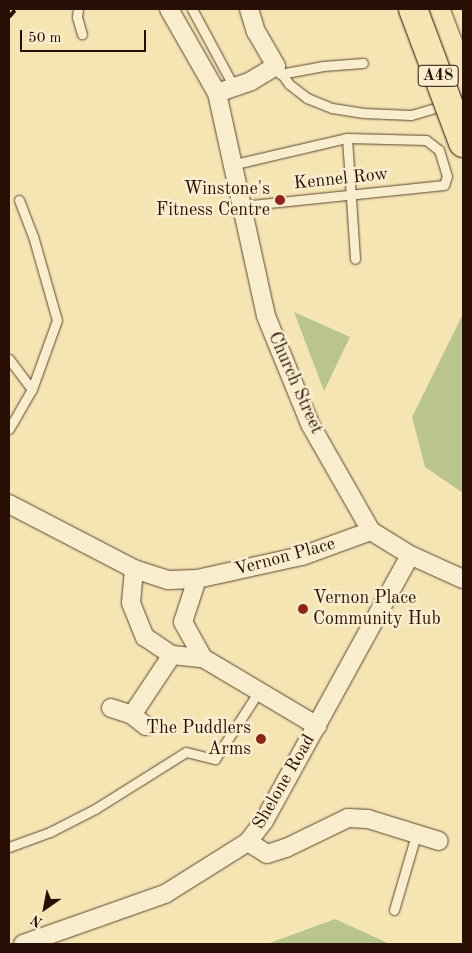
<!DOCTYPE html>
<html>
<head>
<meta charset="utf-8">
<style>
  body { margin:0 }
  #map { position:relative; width:472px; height:953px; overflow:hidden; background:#f4e5b3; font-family:"Old Standard TT",serif }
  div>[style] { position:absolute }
  .green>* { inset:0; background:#bac58e }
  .roads { filter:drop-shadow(0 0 1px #5c4430) drop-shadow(0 0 1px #5c4430) }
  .lane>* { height:9px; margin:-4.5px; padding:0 4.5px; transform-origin:4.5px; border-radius:4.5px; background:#f8eece }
  .street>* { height:18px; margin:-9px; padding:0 9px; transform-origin:9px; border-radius:9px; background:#f8eece }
  .primary>* { height:28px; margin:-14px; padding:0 14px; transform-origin:14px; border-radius:14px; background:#f4e5b3 }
  .rail>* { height:4px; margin-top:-2px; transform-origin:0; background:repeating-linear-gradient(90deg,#290e05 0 9px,transparent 0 18px) }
  .bridges { filter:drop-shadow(0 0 1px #290e05) drop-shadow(0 0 1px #290e05) }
  .primary-bridge>* { height:28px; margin:-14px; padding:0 14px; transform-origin:14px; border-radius:14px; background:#f4e5b3 }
  .dots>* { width:14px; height:14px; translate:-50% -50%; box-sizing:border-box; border:2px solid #f8eece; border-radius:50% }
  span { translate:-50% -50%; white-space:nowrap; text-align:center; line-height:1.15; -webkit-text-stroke:5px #f8eece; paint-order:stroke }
  .shield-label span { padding:1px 4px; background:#f8eece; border:1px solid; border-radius:4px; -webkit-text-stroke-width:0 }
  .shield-label { font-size:16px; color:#290e05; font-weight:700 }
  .street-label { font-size:18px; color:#290e05 }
  .poi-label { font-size:18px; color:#290e05 }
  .right { translate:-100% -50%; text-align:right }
  .left { translate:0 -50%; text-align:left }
  .frame { position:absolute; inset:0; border:10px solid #290e05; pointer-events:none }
  .north { position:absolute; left:20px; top:883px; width:50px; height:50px; -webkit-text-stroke:4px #f8eece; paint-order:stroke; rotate:213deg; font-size:14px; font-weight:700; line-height:20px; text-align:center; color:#290e05 }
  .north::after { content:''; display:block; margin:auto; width:18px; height:22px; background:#290e05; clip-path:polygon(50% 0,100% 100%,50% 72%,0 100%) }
  .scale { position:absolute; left:20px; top:30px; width:126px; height:22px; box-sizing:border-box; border:2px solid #290e05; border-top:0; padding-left:6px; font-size:15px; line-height:18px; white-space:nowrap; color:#290e05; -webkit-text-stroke:4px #f8eece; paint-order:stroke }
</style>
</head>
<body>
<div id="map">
  <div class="green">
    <div style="clip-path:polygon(294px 312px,350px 337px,324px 391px)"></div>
    <div style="clip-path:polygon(463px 314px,463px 493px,425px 467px,412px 417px)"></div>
    <div style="clip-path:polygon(335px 919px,390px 944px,267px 944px)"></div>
  </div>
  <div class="roads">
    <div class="lane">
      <div style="left:78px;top:9px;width:8px;rotate:97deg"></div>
      <div style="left:77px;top:17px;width:18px;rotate:74deg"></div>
      <div style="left:192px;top:9px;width:89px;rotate:61.7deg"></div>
      <div style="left:276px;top:66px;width:22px;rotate:54deg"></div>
      <div style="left:289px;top:84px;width:23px;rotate:38deg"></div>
      <div style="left:307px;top:98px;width:27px;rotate:22deg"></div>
      <div style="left:332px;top:108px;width:32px;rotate:9deg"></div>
      <div style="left:364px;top:113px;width:47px;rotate:2.4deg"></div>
      <div style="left:411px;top:115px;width:54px;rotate:-16.1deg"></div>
      <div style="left:280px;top:74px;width:44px;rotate:-10.5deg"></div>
      <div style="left:323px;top:66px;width:40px;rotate:-4.3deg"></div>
      <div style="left:347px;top:138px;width:121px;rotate:86.2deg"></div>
      <div style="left:235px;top:164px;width:115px;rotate:-13.1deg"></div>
      <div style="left:347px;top:138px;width:79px;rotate:1.5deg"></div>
      <div style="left:426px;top:140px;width:16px;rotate:38deg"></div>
      <div style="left:439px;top:150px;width:27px;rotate:73deg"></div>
      <div style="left:447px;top:176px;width:9px;rotate:108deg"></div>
      <div style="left:444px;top:185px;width:203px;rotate:174.1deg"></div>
      <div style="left:19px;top:200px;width:39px;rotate:69deg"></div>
      <div style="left:33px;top:236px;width:87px;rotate:74.1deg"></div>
      <div style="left:57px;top:320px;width:73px;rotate:109.9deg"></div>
      <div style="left:9px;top:359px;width:38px;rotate:53deg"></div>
      <div style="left:32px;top:389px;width:46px;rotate:119.9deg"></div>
      <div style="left:9px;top:847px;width:44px;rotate:-20.1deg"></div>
      <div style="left:50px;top:832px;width:51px;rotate:-27.1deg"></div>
      <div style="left:95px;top:809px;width:107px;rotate:-32.1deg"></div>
      <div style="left:186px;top:752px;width:30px;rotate:14deg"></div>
      <div style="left:215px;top:759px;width:81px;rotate:-57.1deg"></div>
      <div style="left:394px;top:910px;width:78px;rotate:-73.7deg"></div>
    </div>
    <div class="street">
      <div style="left:169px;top:9px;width:97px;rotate:60.3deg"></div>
      <div style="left:217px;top:93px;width:228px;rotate:77.6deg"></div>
      <div style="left:266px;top:316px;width:117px;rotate:67.8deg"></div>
      <div style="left:310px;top:424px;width:123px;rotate:60.3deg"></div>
      <div style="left:371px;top:531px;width:46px;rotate:31.6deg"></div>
      <div style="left:410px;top:555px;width:58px;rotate:24.4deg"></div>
      <div style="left:217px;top:93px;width:36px;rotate:-19deg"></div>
      <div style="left:251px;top:81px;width:29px;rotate:-31deg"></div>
      <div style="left:276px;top:66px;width:39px;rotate:-120deg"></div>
      <div style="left:256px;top:32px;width:24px;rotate:-107deg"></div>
      <div style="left:9px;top:504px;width:141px;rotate:27.5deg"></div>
      <div style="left:134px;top:569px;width:36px;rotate:18deg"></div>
      <div style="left:168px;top:580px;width:29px;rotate:-2deg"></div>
      <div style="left:197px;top:579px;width:107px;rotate:-12.4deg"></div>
      <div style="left:302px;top:556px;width:73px;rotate:-19.9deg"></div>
      <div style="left:134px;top:569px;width:34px;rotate:95deg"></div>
      <div style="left:131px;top:603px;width:37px;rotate:68deg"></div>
      <div style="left:145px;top:637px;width:32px;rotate:34deg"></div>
      <div style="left:172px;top:655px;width:31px;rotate:6deg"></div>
      <div style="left:203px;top:658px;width:133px;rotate:30.8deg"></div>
      <div style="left:197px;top:579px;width:45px;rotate:108deg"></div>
      <div style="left:183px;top:622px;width:41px;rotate:60.9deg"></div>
      <div style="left:111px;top:708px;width:22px;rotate:18deg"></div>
      <div style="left:132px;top:715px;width:18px;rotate:38deg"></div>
      <div style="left:132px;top:715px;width:72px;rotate:-56.3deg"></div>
      <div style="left:248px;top:842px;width:22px;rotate:32deg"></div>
      <div style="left:267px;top:854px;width:20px;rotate:-18deg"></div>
      <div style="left:286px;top:848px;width:69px;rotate:-25.8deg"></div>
      <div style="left:348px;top:818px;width:20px;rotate:3deg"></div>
      <div style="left:368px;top:819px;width:74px;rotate:17.2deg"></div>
      <div style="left:23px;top:944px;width:151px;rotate:-19.4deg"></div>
      <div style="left:165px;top:894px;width:98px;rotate:-32.1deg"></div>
      <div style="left:248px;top:842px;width:26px;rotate:-53deg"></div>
      <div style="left:264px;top:821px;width:303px;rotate:-61.2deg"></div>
    </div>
    <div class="primary">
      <div style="left:435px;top:9px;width:78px;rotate:69deg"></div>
    </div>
  </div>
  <div class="rail">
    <div style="left:9px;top:17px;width:11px;rotate:-49deg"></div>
  </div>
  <div class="bridges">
    <div class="primary-bridge">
      <div style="left:413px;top:9px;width:143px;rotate:69.5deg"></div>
    </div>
  </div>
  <div class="dots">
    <div style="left:280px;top:200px;background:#8f2418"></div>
    <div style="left:303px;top:609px;background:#8f2418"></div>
    <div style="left:261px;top:739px;background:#8f2418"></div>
  </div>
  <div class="shield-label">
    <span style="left:438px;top:76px">A48</span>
  </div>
  <div class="street-label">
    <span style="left:341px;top:179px;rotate:-6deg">Kennel Row</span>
    <span style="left:295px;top:383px;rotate:66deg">Church Street</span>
    <span style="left:285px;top:557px;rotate:-15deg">Vernon Place</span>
    <span style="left:284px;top:782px;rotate:-60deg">Shelone Road</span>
  </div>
  <div class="poi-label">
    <span class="right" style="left:270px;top:200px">Winstone's<br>Fitness Centre</span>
    <span class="left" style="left:313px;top:609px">Vernon Place<br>Community Hub</span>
    <span class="right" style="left:251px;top:739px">The Puddlers<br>Arms</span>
  </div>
  <div class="frame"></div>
  <div class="north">N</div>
  <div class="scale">50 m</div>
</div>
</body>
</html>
